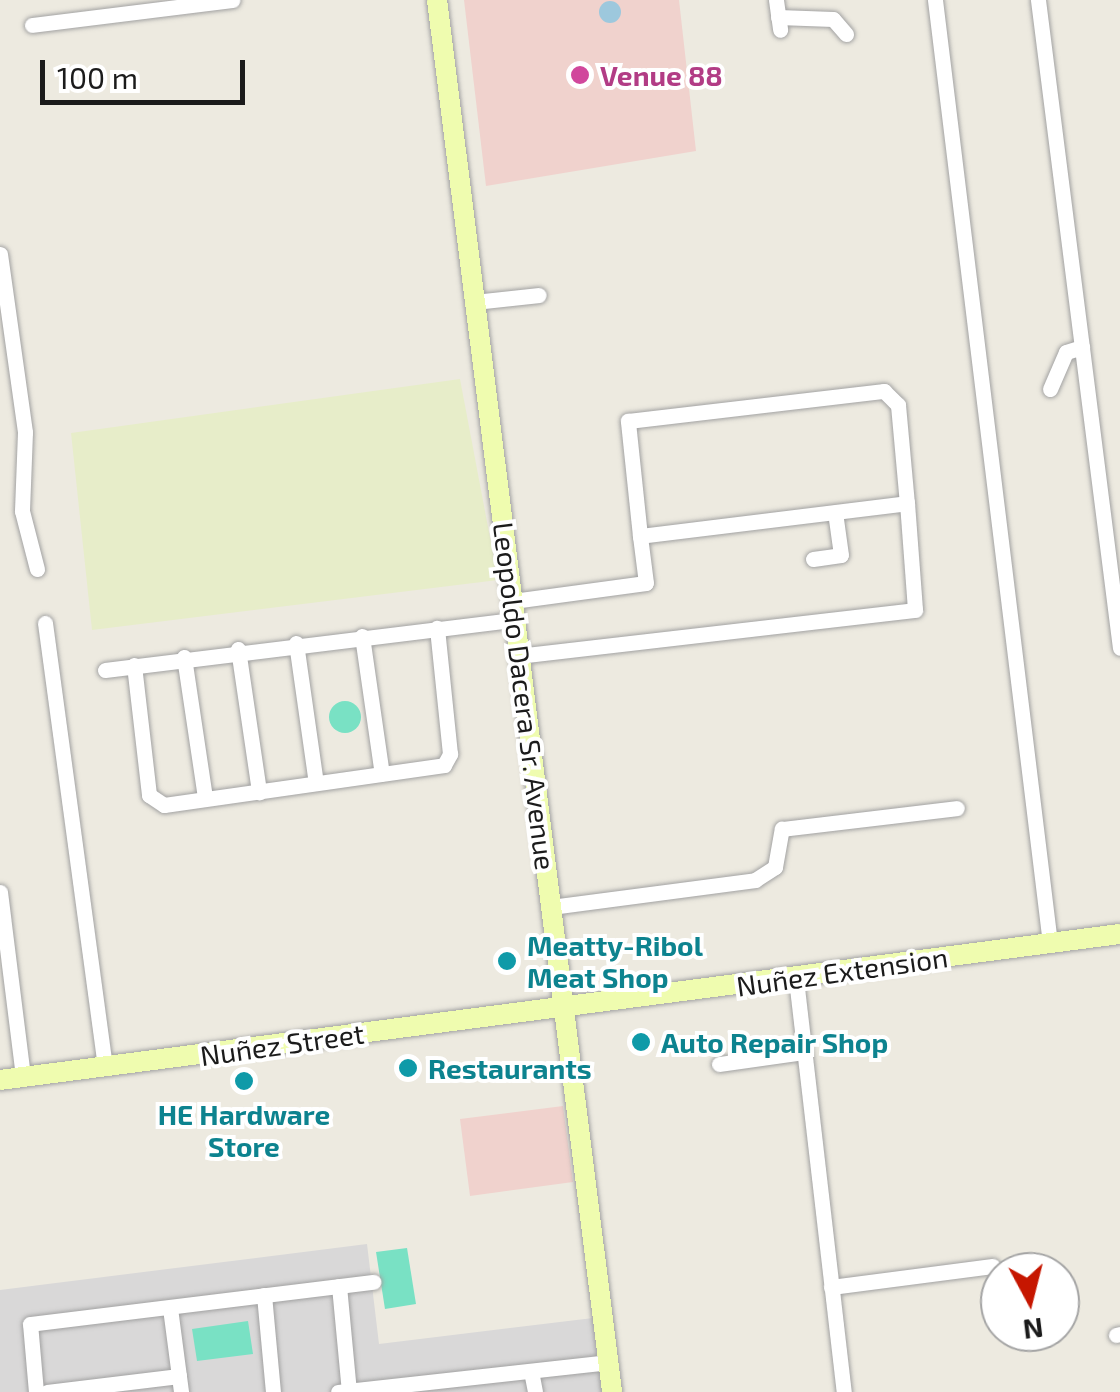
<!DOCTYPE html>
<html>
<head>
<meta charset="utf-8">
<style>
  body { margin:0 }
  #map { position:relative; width:1120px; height:1392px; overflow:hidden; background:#edeae0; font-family:"Exo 2",sans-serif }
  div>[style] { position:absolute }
  .residential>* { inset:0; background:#d9d8d8 }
  .commercial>* { inset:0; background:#f0d2cd }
  .farmland>* { inset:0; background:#e7edc9 }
  .pitch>* { inset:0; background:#79e1c4 }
  .round { border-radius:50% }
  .water>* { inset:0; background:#9dc8dd }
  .roads { filter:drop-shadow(0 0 2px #a2a2a2) drop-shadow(0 0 2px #a2a2a2) }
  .street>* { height:15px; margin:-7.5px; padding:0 7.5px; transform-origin:7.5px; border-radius:7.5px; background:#fff }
  .secondary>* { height:20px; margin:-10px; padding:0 10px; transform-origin:10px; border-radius:10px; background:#effcaf }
  .dots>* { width:28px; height:28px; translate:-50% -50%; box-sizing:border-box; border:5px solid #fff; border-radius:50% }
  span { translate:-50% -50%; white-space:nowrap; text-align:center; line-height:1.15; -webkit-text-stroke:8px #fff; paint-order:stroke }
  .hotel-label { font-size:28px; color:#b23c85; font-weight:700 }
  .left { translate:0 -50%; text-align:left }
  .street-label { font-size:28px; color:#1b1b1b }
  .culture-label { font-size:28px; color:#0d838f; font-weight:700 }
  .north { position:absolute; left:980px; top:1252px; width:100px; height:100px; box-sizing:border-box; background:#fff; border:2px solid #a4a4a4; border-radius:50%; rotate:173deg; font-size:28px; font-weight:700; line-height:40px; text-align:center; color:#1b1b1b }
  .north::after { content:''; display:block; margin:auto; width:35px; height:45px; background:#c61600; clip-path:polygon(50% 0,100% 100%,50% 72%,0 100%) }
  .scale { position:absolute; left:40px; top:60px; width:205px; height:45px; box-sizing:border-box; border:5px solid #1b1b1b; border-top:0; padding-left:12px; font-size:30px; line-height:35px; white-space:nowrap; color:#1b1b1b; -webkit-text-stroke:8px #fff; paint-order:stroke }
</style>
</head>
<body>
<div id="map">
  <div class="residential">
    <div style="clip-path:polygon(367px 1244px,379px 1344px,593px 1318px,603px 1392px,0 1392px,0 1290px)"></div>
  </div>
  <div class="commercial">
    <div style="clip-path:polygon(464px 0,679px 0,696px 151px,486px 186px)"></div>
    <div style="clip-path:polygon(563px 1106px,573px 1182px,470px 1196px,460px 1119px)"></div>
  </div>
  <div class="farmland">
    <div style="clip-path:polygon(460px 379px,498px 580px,92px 630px,71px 433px)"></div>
  </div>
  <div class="pitch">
    <div class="round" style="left:329px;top:701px;width:32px;height:32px"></div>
    <div style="clip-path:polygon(407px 1248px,416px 1304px,385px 1309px,376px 1252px)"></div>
    <div style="clip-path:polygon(248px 1321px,253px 1354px,197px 1361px,192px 1329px)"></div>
  </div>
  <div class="water">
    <div class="round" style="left:599px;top:1px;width:22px;height:22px"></div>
  </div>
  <div class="roads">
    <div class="street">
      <div style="left:776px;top:0;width:30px;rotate:82deg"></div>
      <div style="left:935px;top:0;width:950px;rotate:83.05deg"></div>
      <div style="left:1038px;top:0;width:653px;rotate:82.79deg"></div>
      <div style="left:778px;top:17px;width:55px;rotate:2.1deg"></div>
      <div style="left:833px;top:19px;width:20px;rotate:49deg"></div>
      <div style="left:32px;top:25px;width:202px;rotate:-7.1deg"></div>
      <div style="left:0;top:254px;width:180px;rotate:82deg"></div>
      <div style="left:25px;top:432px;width:79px;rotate:92.2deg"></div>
      <div style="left:22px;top:511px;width:60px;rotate:75.5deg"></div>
      <div style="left:475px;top:302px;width:64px;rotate:-6.2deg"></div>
      <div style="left:1050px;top:389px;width:40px;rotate:-66.6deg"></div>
      <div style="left:1066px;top:352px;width:17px;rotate:-17deg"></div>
      <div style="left:640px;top:536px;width:116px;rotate:-96deg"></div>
      <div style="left:628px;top:421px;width:258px;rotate:-6.7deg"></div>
      <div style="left:884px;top:391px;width:20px;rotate:45deg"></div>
      <div style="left:898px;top:405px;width:98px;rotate:84.8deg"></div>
      <div style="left:813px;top:559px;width:28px;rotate:-8deg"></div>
      <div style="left:841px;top:555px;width:43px;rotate:-97.9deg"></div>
      <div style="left:513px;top:601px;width:134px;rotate:-7.7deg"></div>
      <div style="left:646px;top:583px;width:47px;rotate:-97.3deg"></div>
      <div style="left:640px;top:536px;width:269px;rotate:-7deg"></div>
      <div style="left:907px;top:503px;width:107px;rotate:85.7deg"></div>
      <div style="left:915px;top:610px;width:399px;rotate:173.4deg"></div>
      <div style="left:45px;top:623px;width:448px;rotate:82.3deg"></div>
      <div style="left:362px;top:636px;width:139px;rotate:81.8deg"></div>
      <div style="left:296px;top:643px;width:141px;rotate:81.9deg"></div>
      <div style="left:238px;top:649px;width:145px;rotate:81.6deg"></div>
      <div style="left:184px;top:657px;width:143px;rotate:81.5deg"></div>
      <div style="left:134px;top:665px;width:131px;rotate:83.4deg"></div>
      <div style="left:149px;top:795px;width:18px;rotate:34deg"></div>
      <div style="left:164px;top:805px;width:283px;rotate:-8.1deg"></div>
      <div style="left:444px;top:765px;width:13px;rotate:-61deg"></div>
      <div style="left:450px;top:754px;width:127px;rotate:-95.9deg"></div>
      <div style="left:105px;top:670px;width:413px;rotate:-7deg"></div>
      <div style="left:0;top:892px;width:186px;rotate:82.9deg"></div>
      <div style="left:551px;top:907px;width:206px;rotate:-7.5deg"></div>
      <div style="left:755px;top:880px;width:24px;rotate:-33deg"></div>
      <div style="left:775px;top:867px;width:39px;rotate:-80deg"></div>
      <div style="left:782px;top:829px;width:176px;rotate:-6.8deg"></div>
      <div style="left:796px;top:979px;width:416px;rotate:83.4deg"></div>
      <div style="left:719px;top:1064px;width:85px;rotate:-8.1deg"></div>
      <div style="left:339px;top:1286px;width:105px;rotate:84.6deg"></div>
      <div style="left:831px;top:1287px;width:163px;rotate:-7.4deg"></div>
      <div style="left:264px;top:1295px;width:97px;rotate:84.7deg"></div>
      <div style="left:170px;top:1308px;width:85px;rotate:82.5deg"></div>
      <div style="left:1116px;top:1335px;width:4px;rotate:-14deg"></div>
      <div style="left:531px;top:1371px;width:21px;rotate:79deg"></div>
      <div style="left:36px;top:1392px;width:68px;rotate:-95deg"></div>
      <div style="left:30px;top:1324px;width:346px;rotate:-7deg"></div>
      <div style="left:47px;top:1392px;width:133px;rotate:-6.9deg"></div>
      <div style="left:338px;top:1392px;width:273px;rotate:-6.3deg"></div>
    </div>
    <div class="secondary">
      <div style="left:437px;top:0;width:1403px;rotate:82.83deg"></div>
      <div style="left:0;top:1080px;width:1129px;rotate:-7.43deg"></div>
    </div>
  </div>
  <div class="dots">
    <div style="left:580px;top:75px;background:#d1479c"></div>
    <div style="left:507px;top:961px;background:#0f9aa8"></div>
    <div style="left:641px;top:1042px;background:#0f9aa8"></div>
    <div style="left:408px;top:1068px;background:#0f9aa8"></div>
    <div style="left:244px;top:1081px;background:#0f9aa8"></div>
  </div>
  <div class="hotel-label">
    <span class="left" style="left:600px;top:75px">Venue 88</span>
  </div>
  <div class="street-label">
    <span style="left:525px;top:696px;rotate:83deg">Leopoldo Dacera Sr. Avenue</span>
    <span style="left:842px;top:971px;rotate:-8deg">Nuñez Extension</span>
    <span style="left:282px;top:1044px;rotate:-8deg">Nuñez Street</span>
  </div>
  <div class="culture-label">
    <span class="left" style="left:527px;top:961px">Meatty-Ribol<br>Meat Shop</span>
    <span class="left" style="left:661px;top:1042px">Auto Repair Shop</span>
    <span class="left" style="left:428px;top:1068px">Restaurants</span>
    <span style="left:244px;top:1130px">HE Hardware<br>Store</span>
  </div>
  <div class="north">N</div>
  <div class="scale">100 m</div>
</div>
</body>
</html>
